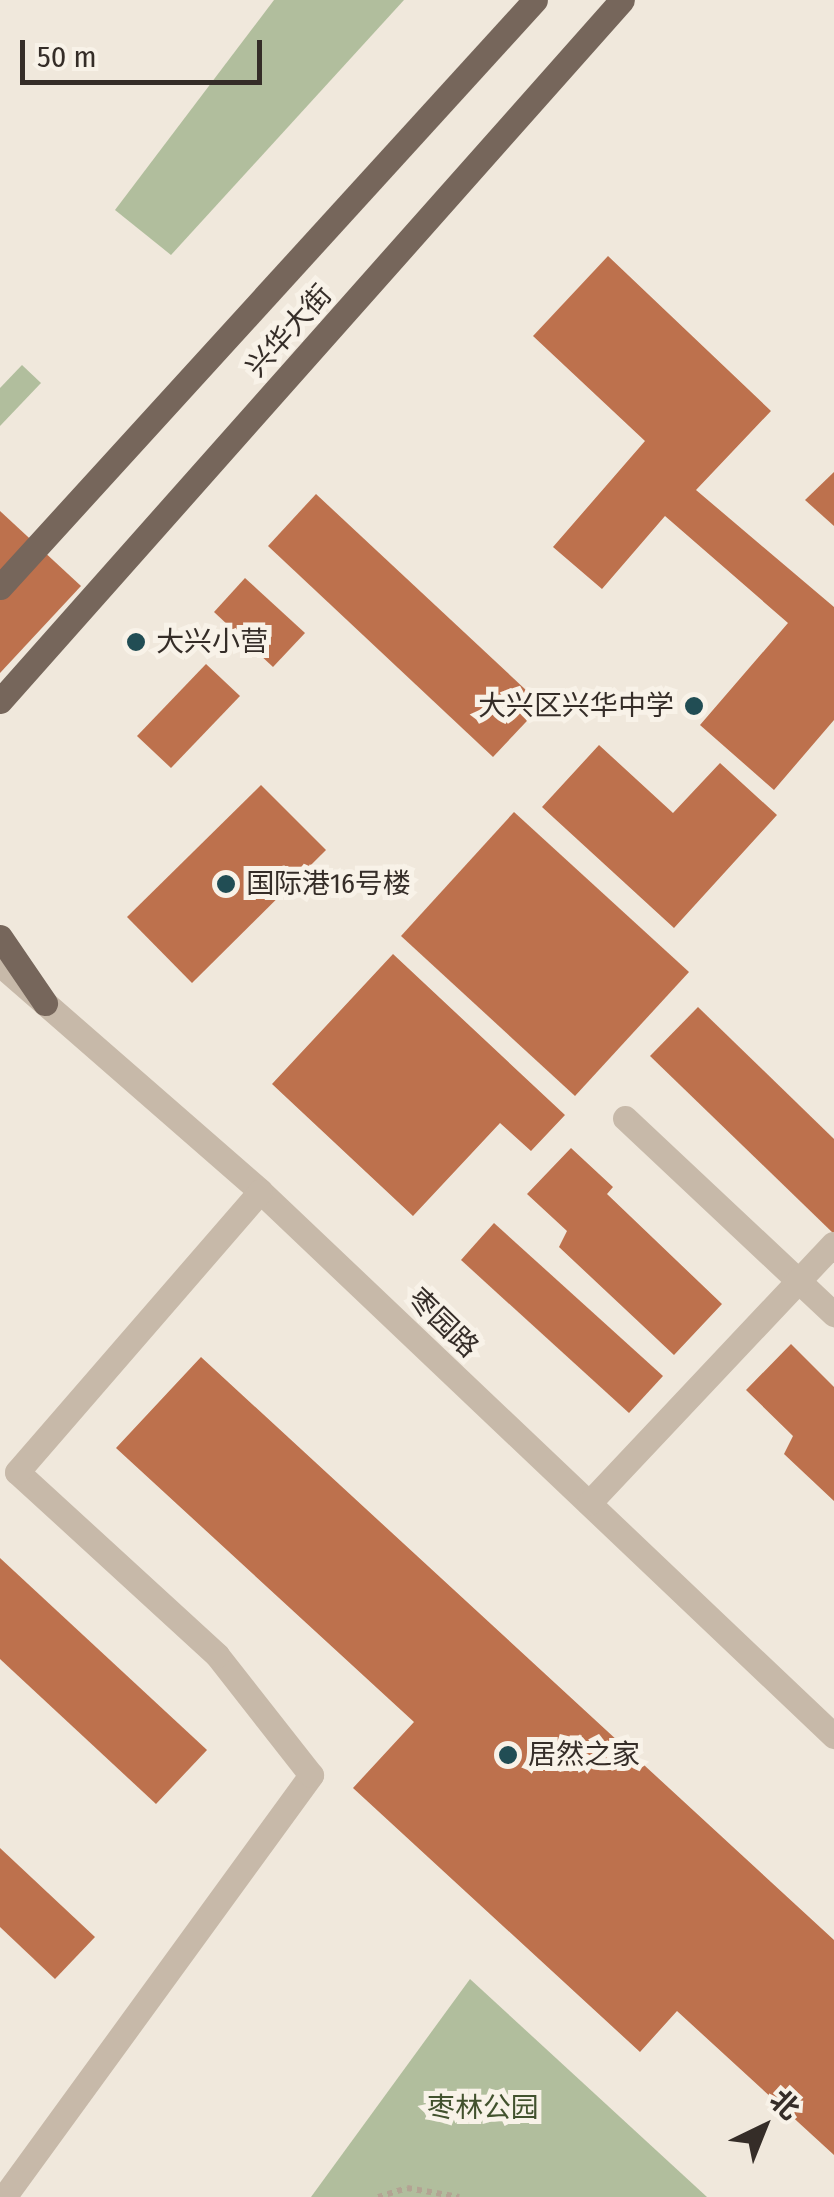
<!DOCTYPE html>
<html>
<head>
<meta charset="utf-8">
<style>
  body { margin:0 }
  #map { position:relative; width:834px; height:2197px; overflow:hidden; background:#f0e8dc; font-family:"Fira Sans Condensed","Noto Sans SC",sans-serif }
  div>[style] { position:absolute }
  .green>* { inset:0; background:#b1be9d }
  .building>* { inset:0; background:#bd714d }
  .path>* { height:6px; margin-top:-3px; transform-origin:0; background:repeating-linear-gradient(90deg,#b3a393 0 5px,transparent 0 10px) }
  .minor>* { height:25px; margin:-12.5px; padding:0 12.5px; transform-origin:12.5px; border-radius:12.5px; background:#c7b9a9 }
  .major>* { height:25px; margin:-12.5px; padding:0 12.5px; transform-origin:12.5px; border-radius:12.5px; background:#76665b }
  .dots>* { width:28px; height:28px; translate:-50% -50%; box-sizing:border-box; border:5px solid #f8f2e8; border-radius:50% }
  span { translate:-50% -50%; white-space:nowrap; text-align:center; line-height:1.15; -webkit-text-stroke:10px #f8f2e8; paint-order:stroke }
  .street-label { font-size:28px; color:#352d28 }
  .poi-label { font-size:28px; color:#352d28 }
  .left { translate:0 -50%; text-align:left }
  .right { translate:-100% -50%; text-align:right }
  .park-label { font-size:28px; color:#42522e }
  .north { position:absolute; left:714px; top:2077px; width:100px; height:100px; -webkit-text-stroke:8px #f8f2e8; paint-order:stroke; rotate:43deg; font-size:28px; font-weight:700; line-height:40px; text-align:center; color:#352d28 }
  .north::after { content:''; display:block; margin:auto; width:35px; height:45px; background:#352d28; clip-path:polygon(50% 0,100% 100%,50% 72%,0 100%) }
  .scale { position:absolute; left:20px; top:40px; width:242px; height:45px; box-sizing:border-box; border:5px solid #352d28; border-top:0; padding-left:12px; font-size:30px; line-height:35px; white-space:nowrap; color:#352d28; -webkit-text-stroke:8px #f8f2e8; paint-order:stroke }
</style>
</head>
<body>
<div id="map">
  <div class="green">
    <div style="clip-path:polygon(274px 0,404px 0,171px 255px,115px 210px)"></div>
    <div style="clip-path:polygon(22px 365px,41px 383px,0 426px,0 388px)"></div>
    <div style="clip-path:polygon(470px 1979px,707px 2197px,311px 2197px)"></div>
  </div>
  <div class="building">
    <div style="clip-path:polygon(608px 256px,771px 411px,696px 490px,834px 607px,834px 720px,774px 790px,700px 725px,788px 623px,665px 516px,602px 589px,553px 547px,645px 441px,533px 336px)"></div>
    <div style="clip-path:polygon(834px 472px,834px 526px,805px 500px)"></div>
    <div style="clip-path:polygon(316px 494px,542px 705px,493px 757px,268px 546px)"></div>
    <div style="clip-path:polygon(0 511px,81px 586px,0 673px)"></div>
    <div style="clip-path:polygon(245px 578px,305px 633px,273px 667px,214px 612px)"></div>
    <div style="clip-path:polygon(206px 664px,240px 696px,171px 768px,137px 736px)"></div>
    <div style="clip-path:polygon(599px 745px,673px 813px,720px 763px,777px 815px,674px 928px,542px 807px)"></div>
    <div style="clip-path:polygon(261px 785px,326px 850px,192px 983px,127px 917px)"></div>
    <div style="clip-path:polygon(514px 812px,689px 972px,575px 1096px,401px 936px)"></div>
    <div style="clip-path:polygon(393px 954px,565px 1115px,531px 1151px,500px 1123px,413px 1216px,272px 1084px)"></div>
    <div style="clip-path:polygon(698px 1007px,834px 1139px,834px 1234px,650px 1056px)"></div>
    <div style="clip-path:polygon(571px 1148px,613px 1187px,607px 1194px,722px 1304px,674px 1355px,559px 1247px,567px 1231px,527px 1194px)"></div>
    <div style="clip-path:polygon(494px 1223px,663px 1376px,629px 1413px,461px 1260px)"></div>
    <div style="clip-path:polygon(791px 1344px,834px 1387px,834px 1501px,784px 1454px,793px 1436px,746px 1390px)"></div>
    <div style="clip-path:polygon(201px 1357px,834px 1940px,834px 2155px,677px 2011px,640px 2052px,353px 1788px,414px 1722px,116px 1448px)"></div>
    <div style="clip-path:polygon(0 1558px,207px 1750px,156px 1804px,0 1659px)"></div>
    <div style="clip-path:polygon(0 1848px,95px 1937px,55px 1979px,0 1927px)"></div>
  </div>
  <div class="path">
    <div style="left:378px;top:2197px;width:30px;rotate:-17deg"></div>
    <div style="left:407px;top:2188px;width:53px;rotate:9.8deg"></div>
  </div>
  <div class="minor">
    <div style="left:0;top:964px;width:345px;rotate:41.1deg"></div>
    <div style="left:260px;top:1191px;width:792px;rotate:43.52deg"></div>
    <div style="left:625px;top:1118px;width:287px;rotate:43.2deg"></div>
    <div style="left:589px;top:1503px;width:356px;rotate:-46.7deg"></div>
    <div style="left:4px;top:2197px;width:522px;rotate:-53.96deg"></div>
    <div style="left:311px;top:1775px;width:152px;rotate:-128.1deg"></div>
    <div style="left:217px;top:1655px;width:271px;rotate:-137.5deg"></div>
    <div style="left:17px;top:1472px;width:371px;rotate:-49.1deg"></div>
  </div>
  <div class="major">
    <div style="left:0;top:587px;width:794px;rotate:-47.65deg"></div>
    <div style="left:0;top:701px;width:937px;rotate:-48.42deg"></div>
    <div style="left:0;top:937px;width:80px;rotate:55.7deg"></div>
  </div>
  <div class="dots">
    <div style="left:136px;top:642px;background:#214d54"></div>
    <div style="left:694px;top:706px;background:#214d54"></div>
    <div style="left:226px;top:884px;background:#214d54"></div>
    <div style="left:508px;top:1755px;background:#214d54"></div>
  </div>
  <div class="street-label">
    <span style="left:289px;top:331px;rotate:-48deg">兴华大街</span>
    <span style="left:443px;top:1323px;rotate:44deg">枣园路</span>
  </div>
  <div class="poi-label">
    <span class="left" style="left:156px;top:642px">大兴小营</span>
    <span class="right" style="left:674px;top:706px">大兴区兴华中学</span>
    <span class="left" style="left:246px;top:884px">国际港16号楼</span>
    <span class="left" style="left:528px;top:1755px">居然之家</span>
  </div>
  <div class="park-label">
    <span style="left:483px;top:2108px">枣林公园</span>
  </div>
  <div class="north">北</div>
  <div class="scale">50 m</div>
</div>
</body>
</html>
